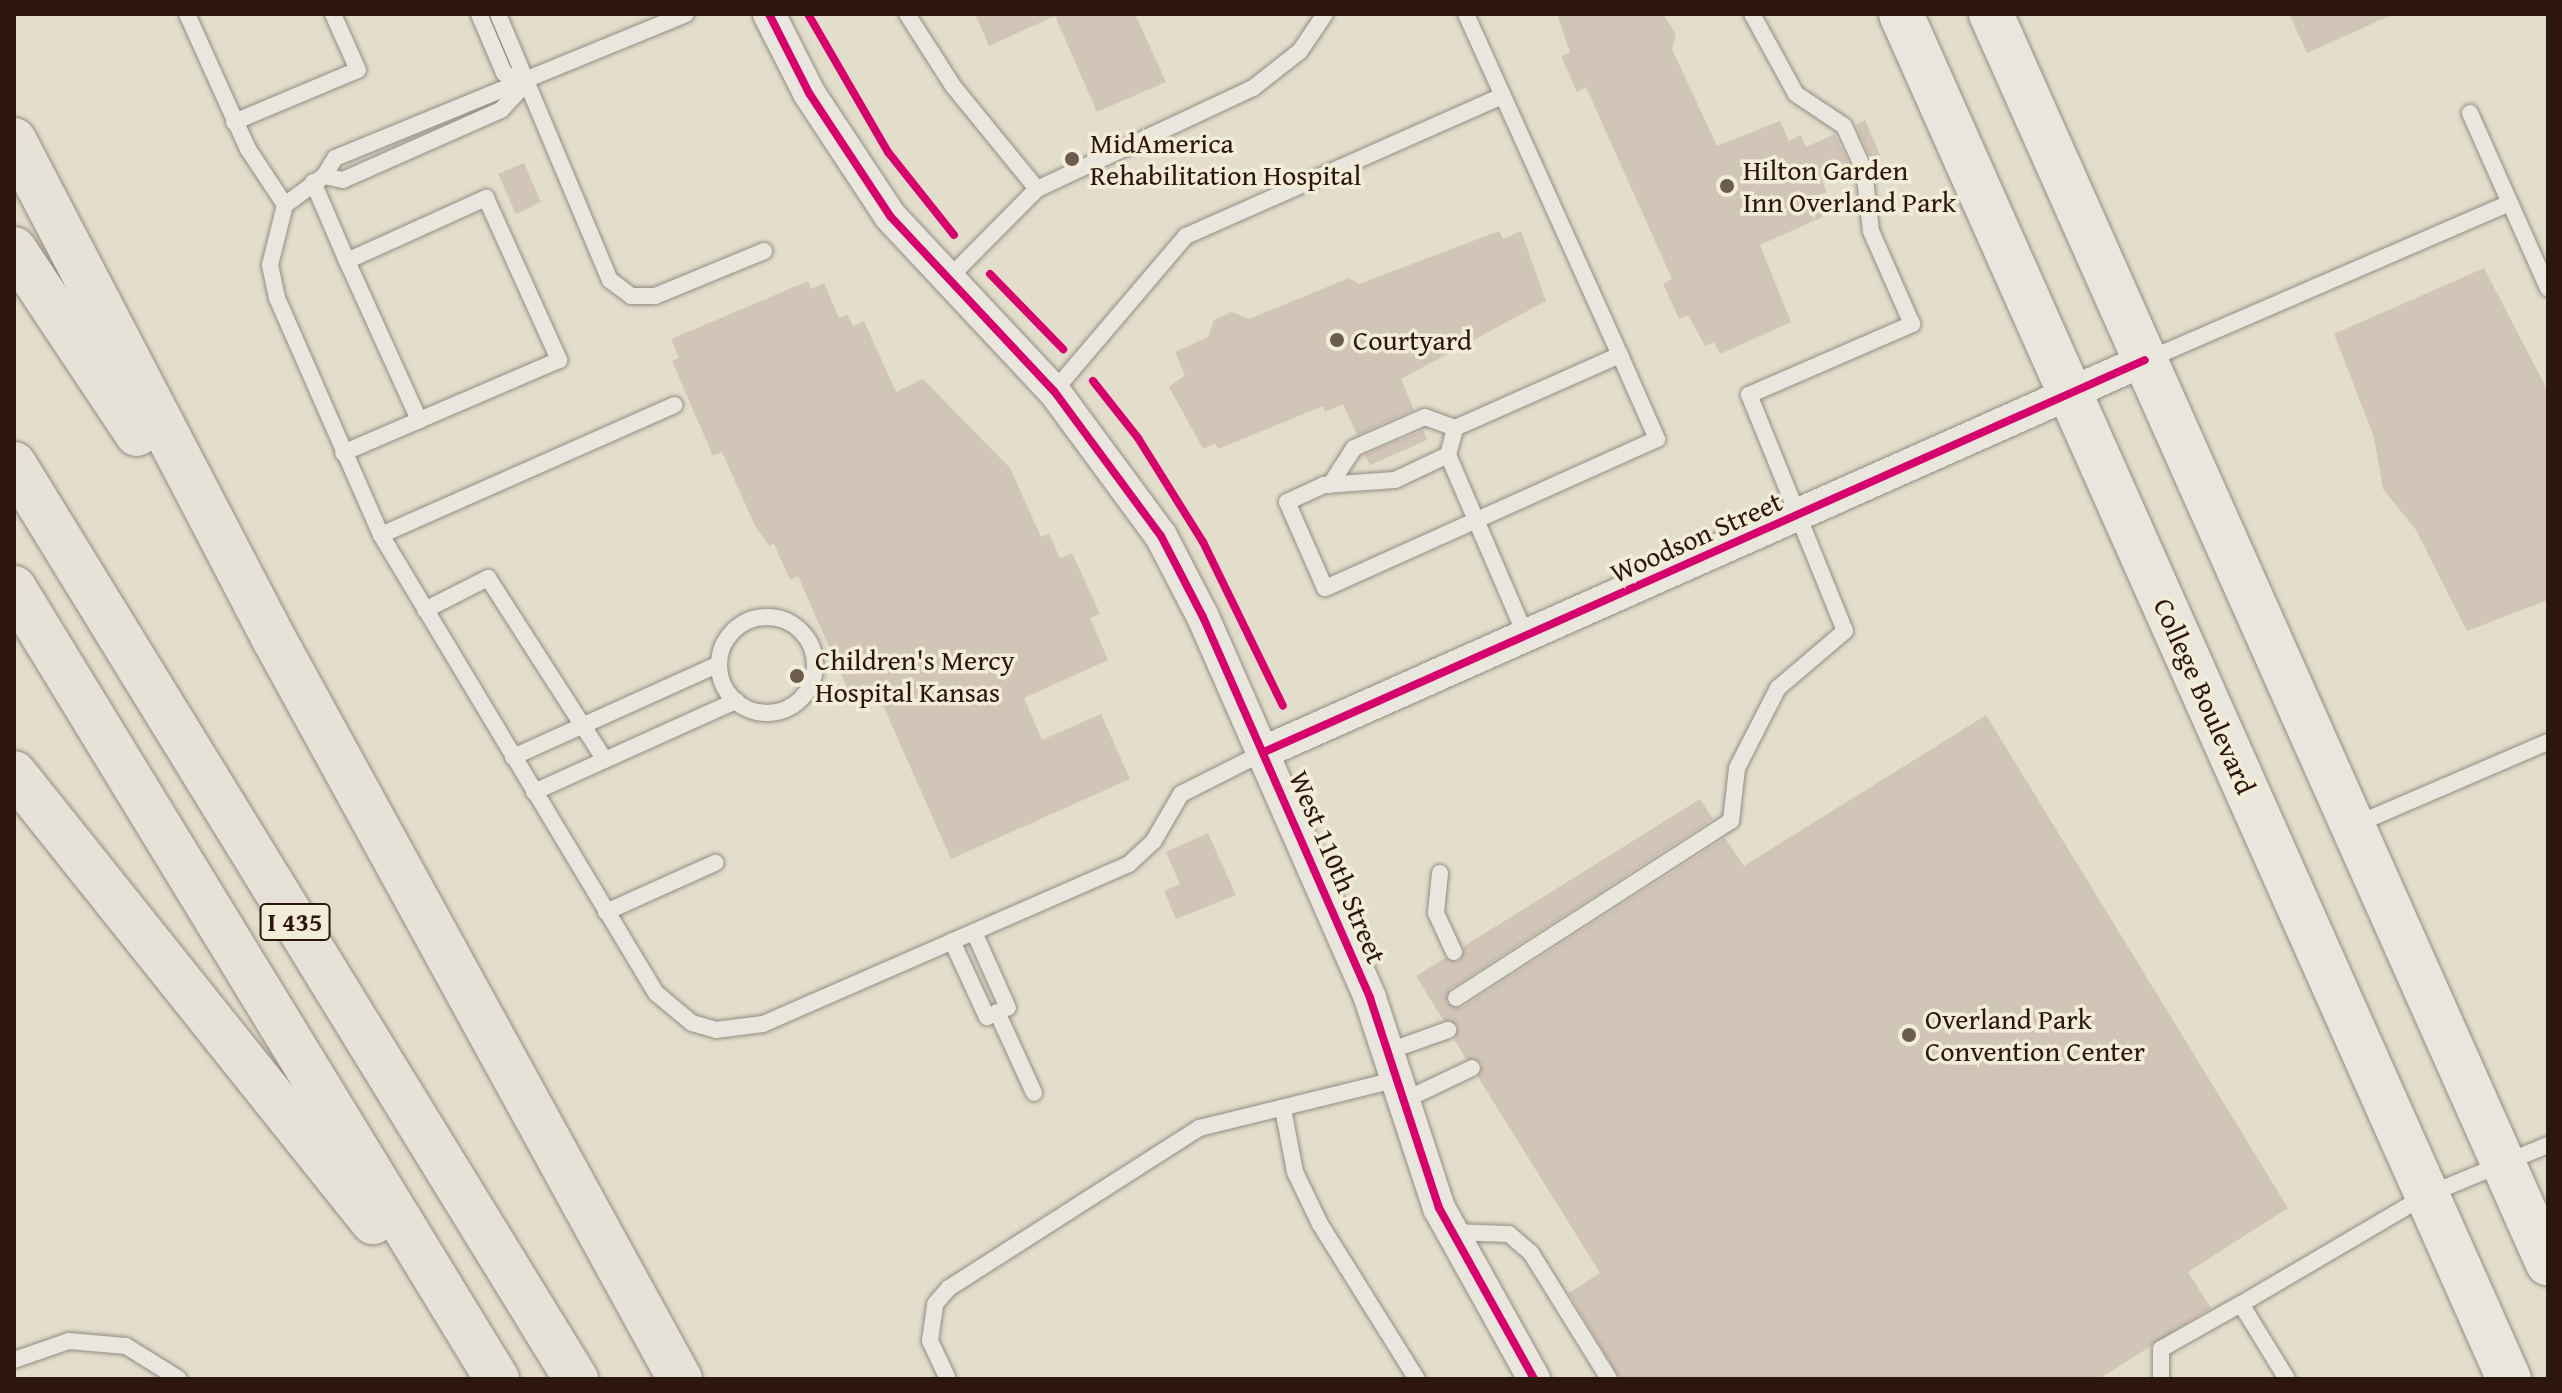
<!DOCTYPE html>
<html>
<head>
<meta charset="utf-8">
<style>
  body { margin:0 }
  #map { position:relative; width:2562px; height:1393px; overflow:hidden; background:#e3decc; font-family:"Gentium Book Plus",serif }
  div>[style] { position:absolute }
  .building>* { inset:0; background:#d1c5b8 }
  .roads { filter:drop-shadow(0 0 2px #938d82) drop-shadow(0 0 2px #938d82) }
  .lane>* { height:16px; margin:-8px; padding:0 8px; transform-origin:8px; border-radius:8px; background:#e9e6de }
  .lane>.ring { margin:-8px; padding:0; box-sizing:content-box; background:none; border:16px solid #e9e6de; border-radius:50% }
  .street>* { height:32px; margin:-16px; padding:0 16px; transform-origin:16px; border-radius:16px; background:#e9e6de }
  .secondary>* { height:44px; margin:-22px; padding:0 22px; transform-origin:22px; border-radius:22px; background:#e9e6de }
  .highway>* { height:44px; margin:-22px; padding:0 22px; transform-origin:22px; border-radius:22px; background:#e6e2d8 }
  .cycleway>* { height:8px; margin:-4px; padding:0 4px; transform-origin:4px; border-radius:4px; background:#d6006c }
  .dots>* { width:22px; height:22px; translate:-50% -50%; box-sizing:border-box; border:4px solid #f3edd8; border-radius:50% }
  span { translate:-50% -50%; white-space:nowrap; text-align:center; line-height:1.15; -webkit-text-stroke:7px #f3edd8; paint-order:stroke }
  .shield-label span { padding:2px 6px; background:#f3edd8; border:2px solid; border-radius:6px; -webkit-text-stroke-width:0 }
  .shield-label { font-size:26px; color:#2c160d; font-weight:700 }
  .poi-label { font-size:28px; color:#2c160d }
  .left { translate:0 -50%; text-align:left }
  .street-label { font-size:28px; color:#2c160d }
  .frame { position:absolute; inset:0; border:16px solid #2c160d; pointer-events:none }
</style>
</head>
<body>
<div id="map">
  <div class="building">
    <div style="clip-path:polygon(975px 14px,1135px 14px,1166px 82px,1097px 112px,1055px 16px,989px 46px)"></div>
    <div style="clip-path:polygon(1557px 14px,1663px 14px,1676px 34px,1672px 49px,1717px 146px,1780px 121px,1789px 141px,1801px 135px,1806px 147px,1835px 134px,1851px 168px,1822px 181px,1827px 192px,1814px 197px,1823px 217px,1760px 245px,1791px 322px,1720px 354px,1714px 342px,1705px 346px,1688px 315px,1679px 319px,1663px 284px,1672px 279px,1586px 87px,1577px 92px,1561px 56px,1570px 52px)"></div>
    <div style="clip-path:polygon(2289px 14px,2394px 14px,2307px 53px)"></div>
    <div style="clip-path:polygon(1865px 120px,1880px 155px,1871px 159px,1856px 125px)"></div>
    <div style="clip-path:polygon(524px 163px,541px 202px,516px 214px,498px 174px)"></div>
    <div style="clip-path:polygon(1499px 231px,1503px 239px,1521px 231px,1546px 301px,1401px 379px,1414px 410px,1357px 435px,1343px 404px,1325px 412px,1323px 406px,1218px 449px,1215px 443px,1203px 449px,1169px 387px,1185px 375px,1175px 352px,1208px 337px,1214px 320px,1232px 312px,1249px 319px,1349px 278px,1359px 284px)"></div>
    <div style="clip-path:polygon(2484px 268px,2548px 391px,2548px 600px,2467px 631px,2416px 530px,2383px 489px,2374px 437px,2334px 334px)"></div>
    <div style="clip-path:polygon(808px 281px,811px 289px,824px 283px,839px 318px,847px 314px,853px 326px,864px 321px,896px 392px,923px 379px,1010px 468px,1041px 537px,1049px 534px,1060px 558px,1072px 553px,1100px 614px,1090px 618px,1108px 660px,1024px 698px,1042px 740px,1101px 714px,1130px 779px,951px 859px,875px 687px,851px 697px,798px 576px,790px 580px,774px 544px,769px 546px,755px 526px,722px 452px,713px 456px,672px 361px,679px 358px,671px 339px)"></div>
    <div style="clip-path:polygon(1423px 430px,1427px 440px,1370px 465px,1365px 455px)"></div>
    <div style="clip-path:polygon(1986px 715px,2288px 1208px,2188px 1272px,2211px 1308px,2099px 1379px,1620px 1379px,1569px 1293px,1600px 1273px,1478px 1077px,1482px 1063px,1466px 1059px,1454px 1039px,1458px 1026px,1443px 1020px,1416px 976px,1445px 958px,1459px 962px,1464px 946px,1700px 799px,1713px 819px,1450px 989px,1446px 1003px,1461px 1008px,1725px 838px,1744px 866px)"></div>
    <div style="clip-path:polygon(1208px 833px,1236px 895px,1176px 919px,1164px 891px,1180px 884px,1166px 852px)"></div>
  </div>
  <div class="roads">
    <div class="lane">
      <div style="left:187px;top:14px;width:148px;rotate:65.7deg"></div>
      <div style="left:248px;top:149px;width:67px;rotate:56.5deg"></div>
      <div style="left:479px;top:14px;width:64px;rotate:67deg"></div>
      <div style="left:504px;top:73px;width:23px;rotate:34deg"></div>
      <div style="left:498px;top:14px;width:289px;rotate:67.2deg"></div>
      <div style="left:610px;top:280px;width:26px;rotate:37deg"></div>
      <div style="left:631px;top:296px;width:24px"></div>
      <div style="left:655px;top:296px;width:118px;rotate:-22.4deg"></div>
      <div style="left:686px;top:14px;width:379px;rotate:157.7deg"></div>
      <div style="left:335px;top:158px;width:21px;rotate:121deg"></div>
      <div style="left:324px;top:176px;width:49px;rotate:143.4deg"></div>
      <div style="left:285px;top:205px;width:62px;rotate:104deg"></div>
      <div style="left:270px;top:265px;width:34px;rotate:78deg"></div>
      <div style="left:277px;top:298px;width:259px;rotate:66.3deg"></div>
      <div style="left:381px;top:535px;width:534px;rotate:59.02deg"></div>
      <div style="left:656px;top:993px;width:47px;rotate:39.8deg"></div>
      <div style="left:692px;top:1023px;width:25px;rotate:16deg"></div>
      <div style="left:716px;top:1030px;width:47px;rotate:-7.3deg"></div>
      <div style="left:763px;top:1024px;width:399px;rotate:-23.6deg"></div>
      <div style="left:1129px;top:864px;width:33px;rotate:-43deg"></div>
      <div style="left:1153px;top:842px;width:56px;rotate:-59.7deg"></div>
      <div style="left:1181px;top:794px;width:93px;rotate:-26.8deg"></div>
      <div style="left:907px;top:14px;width:85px;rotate:57.4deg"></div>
      <div style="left:953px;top:86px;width:133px;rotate:50.8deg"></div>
      <div style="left:1037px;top:189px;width:129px;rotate:134.7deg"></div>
      <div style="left:1466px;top:14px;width:374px;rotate:65.7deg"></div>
      <div style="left:1620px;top:355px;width:92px;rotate:66.2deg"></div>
      <div style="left:1657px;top:439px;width:364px;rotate:155.8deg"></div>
      <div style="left:1325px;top:588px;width:94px;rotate:-113.8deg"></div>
      <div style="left:1287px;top:502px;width:41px;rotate:-24.7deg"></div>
      <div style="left:1324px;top:485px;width:71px;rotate:-4deg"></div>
      <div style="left:1395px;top:480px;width:59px;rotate:-25.3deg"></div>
      <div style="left:1448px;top:455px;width:28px;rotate:-75deg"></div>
      <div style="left:1455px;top:428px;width:180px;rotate:-23.9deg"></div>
      <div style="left:2470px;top:113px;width:192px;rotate:66deg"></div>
      <div style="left:234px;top:122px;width:134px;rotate:-22.8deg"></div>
      <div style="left:358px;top:70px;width:61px;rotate:-114.1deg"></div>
      <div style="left:324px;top:176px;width:19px;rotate:12deg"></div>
      <div style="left:343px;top:180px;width:173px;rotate:-23.9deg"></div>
      <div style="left:501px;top:110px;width:33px;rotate:-47deg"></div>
      <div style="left:313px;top:182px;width:86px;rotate:66.7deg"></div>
      <div style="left:347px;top:261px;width:153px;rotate:-24.4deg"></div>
      <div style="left:486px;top:198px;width:178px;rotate:65.7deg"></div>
      <div style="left:559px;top:360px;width:235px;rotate:156.7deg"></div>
      <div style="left:1037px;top:189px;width:238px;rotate:-25.1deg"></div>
      <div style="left:1253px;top:88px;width:60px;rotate:-38.2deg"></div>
      <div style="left:1300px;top:51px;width:45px;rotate:-56deg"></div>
      <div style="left:347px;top:261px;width:175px;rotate:65.6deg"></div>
      <div style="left:2147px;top:360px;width:395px;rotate:-23.4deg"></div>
      <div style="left:1054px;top:391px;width:204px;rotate:-49.6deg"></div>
      <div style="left:1186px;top:236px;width:346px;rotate:-23.9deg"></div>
      <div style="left:1448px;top:455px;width:197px;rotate:66.7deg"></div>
      <div style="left:1330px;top:485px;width:44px;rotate:-57deg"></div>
      <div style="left:1354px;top:448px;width:77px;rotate:-23.6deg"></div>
      <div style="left:1425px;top:417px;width:32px;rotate:20deg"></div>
      <div style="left:381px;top:535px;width:321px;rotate:-23.9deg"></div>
      <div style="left:425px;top:610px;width:71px;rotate:-26.9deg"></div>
      <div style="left:488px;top:578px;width:215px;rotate:57.3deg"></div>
      <div class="ring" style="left:719px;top:617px;width:80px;height:80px"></div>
      <div style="left:513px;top:757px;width:226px;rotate:-24.3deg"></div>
      <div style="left:534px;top:792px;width:222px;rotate:-24.3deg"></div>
      <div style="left:2355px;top:825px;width:210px;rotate:-23.3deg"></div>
      <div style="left:1440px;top:873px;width:40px;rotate:95.7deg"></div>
      <div style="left:1436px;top:913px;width:43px;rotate:65.2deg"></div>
      <div style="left:606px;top:912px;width:120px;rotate:-24.2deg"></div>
      <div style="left:974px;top:932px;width:83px;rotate:65.9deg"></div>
      <div style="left:952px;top:941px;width:84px;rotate:65.3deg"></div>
      <div style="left:1456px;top:998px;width:327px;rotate:-32.8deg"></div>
      <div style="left:1731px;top:821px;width:53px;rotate:-83.5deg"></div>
      <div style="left:1737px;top:768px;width:90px;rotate:-62.9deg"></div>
      <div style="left:1778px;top:688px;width:88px;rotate:-40.4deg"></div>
      <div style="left:1845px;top:631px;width:255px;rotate:-112.1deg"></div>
      <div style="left:1749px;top:395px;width:178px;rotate:-23.5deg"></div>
      <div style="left:1912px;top:324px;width:102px;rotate:-113.8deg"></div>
      <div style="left:1871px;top:231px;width:61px;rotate:-96.5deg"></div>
      <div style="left:1864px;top:170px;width:48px;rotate:-114.4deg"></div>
      <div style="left:1844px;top:126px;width:58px;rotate:-146.3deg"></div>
      <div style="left:1796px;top:94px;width:91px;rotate:-118.8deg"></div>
      <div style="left:997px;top:1012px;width:89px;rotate:65.4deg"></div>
      <div style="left:1389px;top:1051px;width:63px;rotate:-19.6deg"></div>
      <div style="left:1405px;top:1100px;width:74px;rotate:-25.5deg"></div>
      <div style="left:1283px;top:1109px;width:64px;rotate:79.2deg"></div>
      <div style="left:1295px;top:1172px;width:58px;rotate:64.3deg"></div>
      <div style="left:1320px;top:1224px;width:183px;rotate:58deg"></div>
      <div style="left:1450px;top:1232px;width:59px;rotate:1.9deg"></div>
      <div style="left:1509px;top:1234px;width:29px;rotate:41deg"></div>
      <div style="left:1531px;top:1253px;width:148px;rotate:58.2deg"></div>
      <div style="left:14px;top:1360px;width:58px;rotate:-19.1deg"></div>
      <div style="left:69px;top:1341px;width:57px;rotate:5deg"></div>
      <div style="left:126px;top:1346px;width:62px;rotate:31.9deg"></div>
      <div style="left:948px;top:1379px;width:42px;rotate:-115.3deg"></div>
      <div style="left:930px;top:1341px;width:37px;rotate:-82deg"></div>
      <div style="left:935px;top:1304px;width:21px;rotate:-49deg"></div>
      <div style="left:949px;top:1288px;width:297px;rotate:-32.6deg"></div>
      <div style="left:1199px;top:1128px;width:206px;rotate:-13.8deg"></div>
      <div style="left:2161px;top:1379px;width:30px;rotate:-90deg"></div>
      <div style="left:2161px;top:1349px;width:92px;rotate:-29.4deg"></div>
      <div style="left:2287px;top:1379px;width:88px;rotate:-121.5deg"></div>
      <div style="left:2241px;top:1304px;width:216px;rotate:-30.4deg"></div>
      <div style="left:2427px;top:1195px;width:131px;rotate:-22.5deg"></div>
    </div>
    <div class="street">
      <div style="left:769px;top:14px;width:89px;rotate:63.1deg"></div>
      <div style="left:809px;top:93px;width:147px;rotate:56.6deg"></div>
      <div style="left:890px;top:216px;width:240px;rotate:46.9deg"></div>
      <div style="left:1054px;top:391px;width:180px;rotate:53.6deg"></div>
      <div style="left:1161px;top:536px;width:91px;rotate:62.6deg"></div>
      <div style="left:1203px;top:617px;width:416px;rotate:66.3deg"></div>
      <div style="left:1370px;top:998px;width:221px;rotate:71.8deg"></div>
      <div style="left:1439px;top:1208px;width:196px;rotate:60.9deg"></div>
      <div style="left:1264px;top:752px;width:964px;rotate:-23.99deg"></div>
    </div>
    <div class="secondary">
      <div style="left:1901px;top:14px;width:1494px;rotate:65.99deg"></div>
      <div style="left:1991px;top:14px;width:1368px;rotate:65.98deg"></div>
    </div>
    <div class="highway">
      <div style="left:14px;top:140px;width:563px;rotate:62.48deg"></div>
      <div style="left:274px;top:639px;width:844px;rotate:61.25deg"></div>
      <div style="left:14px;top:249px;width:222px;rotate:56.4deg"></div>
      <div style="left:14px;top:464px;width:1074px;rotate:58.44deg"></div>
      <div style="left:14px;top:588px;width:927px;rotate:58.59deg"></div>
      <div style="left:14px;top:773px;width:575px;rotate:51.36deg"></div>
    </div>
  </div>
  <div class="cycleway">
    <div style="left:769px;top:14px;width:89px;rotate:63.1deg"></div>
    <div style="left:809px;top:93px;width:147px;rotate:56.6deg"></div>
    <div style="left:890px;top:216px;width:240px;rotate:46.9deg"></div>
    <div style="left:1054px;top:391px;width:180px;rotate:53.6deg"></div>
    <div style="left:1161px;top:536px;width:91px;rotate:62.6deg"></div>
    <div style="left:1203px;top:617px;width:416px;rotate:66.3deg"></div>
    <div style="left:1370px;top:998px;width:221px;rotate:71.8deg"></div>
    <div style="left:1439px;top:1208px;width:196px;rotate:60.9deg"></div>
    <div style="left:808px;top:14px;width:160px;rotate:59.9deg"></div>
    <div style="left:888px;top:152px;width:106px;rotate:51.5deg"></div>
    <div style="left:990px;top:274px;width:105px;rotate:45.8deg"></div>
    <div style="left:1093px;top:381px;width:73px;rotate:51.7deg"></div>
    <div style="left:1138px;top:438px;width:123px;rotate:58deg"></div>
    <div style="left:1203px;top:542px;width:182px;rotate:64deg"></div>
    <div style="left:1264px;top:752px;width:964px;rotate:-23.99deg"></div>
  </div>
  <div class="dots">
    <div style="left:1072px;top:159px;background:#6c5c50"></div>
    <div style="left:1727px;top:186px;background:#6c5c50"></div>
    <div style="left:1337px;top:340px;background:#6c5c50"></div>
    <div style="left:797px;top:676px;background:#6c5c50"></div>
    <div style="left:1909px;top:1035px;background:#6c5c50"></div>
  </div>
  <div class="shield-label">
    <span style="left:295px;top:922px">I 435</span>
  </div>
  <div class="poi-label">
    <span class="left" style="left:1090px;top:159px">MidAmerica<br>Rehabilitation Hospital</span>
    <span class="left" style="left:1743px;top:186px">Hilton Garden<br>Inn Overland Park</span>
    <span class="left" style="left:1353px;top:340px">Courtyard</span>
    <span class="left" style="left:815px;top:676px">Children's Mercy<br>Hospital Kansas</span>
    <span class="left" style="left:1925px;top:1035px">Overland Park<br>Convention Center</span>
  </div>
  <div class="street-label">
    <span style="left:1696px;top:537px;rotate:-24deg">Woodson Street</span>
    <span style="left:2205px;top:696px;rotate:66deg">College Boulevard</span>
    <span style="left:1338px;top:867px;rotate:67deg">West 110th Street</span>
  </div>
  <div class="frame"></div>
</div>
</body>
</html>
